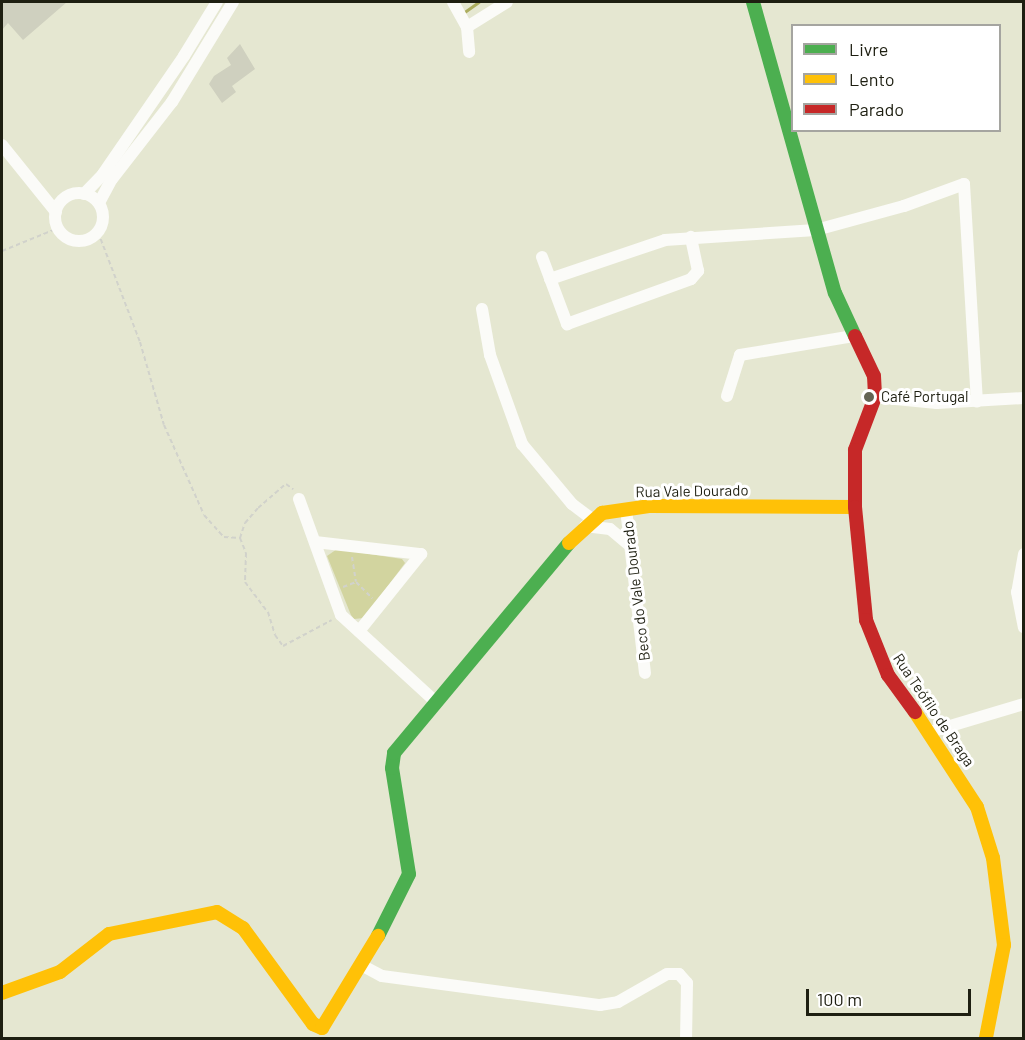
<!DOCTYPE html>
<html>
<head>
<meta charset="utf-8">
<style>
  body { margin:0 }
  #map { position:relative; width:1025px; height:1040px; overflow:hidden; background:#e5e7d1; font-family:Barlow,sans-serif }
  div>[style] { position:absolute }
  .green>* { inset:0; background:#d2d49f }
  .stream>* { height:3px; margin:-1.5px; padding:0 1.5px; transform-origin:1.5px; border-radius:1.5px; background:#acad5e }
  .building>* { inset:0; background:#cfd0bf }
  .path>* { height:2px; margin-top:-1px; transform-origin:0; background:repeating-linear-gradient(90deg,#d1d2cb 0 4.5px,transparent 0 7.5px) }
  .street>* { height:12px; margin:-6px; padding:0 6px; transform-origin:6px; border-radius:6px; background:#fbfbf8 }
  .street>.ring { margin:-6px; padding:0; box-sizing:content-box; background:none; border:12px solid #fbfbf8; border-radius:50% }
  .fast>* { height:14px; margin:-7px; padding:0 7px; transform-origin:7px; border-radius:7px; background:#4caf50 }
  .slow>* { height:14px; margin:-7px; padding:0 7px; transform-origin:7px; border-radius:7px; background:#ffc107 }
  .jam>* { height:14px; margin:-7px; padding:0 7px; transform-origin:7px; border-radius:7px; background:#c62828 }
  .dots>* { width:16px; height:16px; translate:-50% -50%; box-sizing:border-box; border:3px solid #fff; border-radius:50% }
  span { translate:-50% -50%; white-space:nowrap; text-align:center; line-height:1.15; -webkit-text-stroke:6px #fff; paint-order:stroke }
  .poi-label { font-size:15px; color:#1e1f11 }
  .left { translate:0 -50%; text-align:left }
  .street-label { font-size:15px; color:#1e1f11 }
  .frame { position:absolute; inset:0; border:3px solid #1e1f11; pointer-events:none }
  .legend { position:absolute; left:791px; top:24px; width:210px; height:108px; box-sizing:border-box; background:#fff; border:2px solid #a5a5a0; margin:0; padding:8px 10px; list-style:none; font-size:18px; color:#1e1f11 }
  .legend li { display:flex; align-items:center; gap:12px; height:30px }
  .legend b { width:30px; border:2px solid #a5a5a0 }
  .scale { position:absolute; left:806px; top:989px; width:165px; height:27px; box-sizing:border-box; border:3px solid #1e1f11; border-top:0; padding-left:8px; font-size:18px; line-height:21px; white-space:nowrap; color:#1e1f11; -webkit-text-stroke:4px #fff; paint-order:stroke }
</style>
</head>
<body>
<div id="map">
  <div class="green">
    <div style="clip-path:polygon(337px 549px,402px 559px,405px 563px,364px 618px,354px 619px,351px 615px,327px 556px)"></div>
  </div>
  <div class="stream">
    <div style="left:463px;top:13px;width:19px;rotate:-35deg"></div>
  </div>
  <div class="building">
    <div style="clip-path:polygon(2px 2px,67px 2px,23px 40px,8px 23px,2px 30px)"></div>
    <div style="clip-path:polygon(240px 44px,255px 69px,232px 86px,236px 92px,222px 103px,209px 84px,214px 76px,231px 65px,227px 58px)"></div>
  </div>
  <div class="path">
    <div style="left:98px;top:232px;width:118px;rotate:69.1deg"></div>
    <div style="left:140px;top:342px;width:86px;rotate:73.9deg"></div>
    <div style="left:164px;top:425px;width:98px;rotate:66deg"></div>
    <div style="left:204px;top:515px;width:30px;rotate:48deg"></div>
    <div style="left:224px;top:537px;width:16px;rotate:4deg"></div>
    <div style="left:240px;top:538px;width:16px;rotate:-72deg"></div>
    <div style="left:245px;top:523px;width:20px;rotate:-49deg"></div>
    <div style="left:258px;top:508px;width:37px;rotate:-41deg"></div>
    <div style="left:286px;top:484px;width:9px;rotate:36deg"></div>
    <div style="left:2px;top:251px;width:61px;rotate:-22.3deg"></div>
    <div style="left:240px;top:538px;width:16px;rotate:68deg"></div>
    <div style="left:246px;top:553px;width:29px;rotate:92deg"></div>
    <div style="left:245px;top:582px;width:38px;rotate:53deg"></div>
    <div style="left:268px;top:612px;width:24px;rotate:73deg"></div>
    <div style="left:275px;top:635px;width:14px;rotate:54deg"></div>
    <div style="left:283px;top:646px;width:55px;rotate:-28deg"></div>
    <div style="left:352px;top:557px;width:25px;rotate:81deg"></div>
    <div style="left:356px;top:582px;width:23px;rotate:45deg"></div>
    <div style="left:343px;top:587px;width:14px;rotate:-21deg"></div>
  </div>
  <div class="street">
    <div style="left:453px;top:2px;width:29px;rotate:61deg"></div>
    <div style="left:467px;top:27px;width:25px;rotate:85deg"></div>
    <div style="left:467px;top:27px;width:47px;rotate:-32deg"></div>
    <div style="left:2px;top:145px;width:86px;rotate:51.1deg"></div>
    <div class="ring" style="left:55px;top:193px;width:36px;height:36px"></div>
    <div style="left:84px;top:194px;width:28px;rotate:-46deg"></div>
    <div style="left:103px;top:174px;width:143px;rotate:-55.5deg"></div>
    <div style="left:184px;top:56px;width:63px;rotate:-58.6deg"></div>
    <div style="left:99px;top:203px;width:27px;rotate:-62deg"></div>
    <div style="left:112px;top:179px;width:98px;rotate:-52.1deg"></div>
    <div style="left:172px;top:102px;width:117px;rotate:-58.6deg"></div>
    <div style="left:542px;top:257px;width:72px;rotate:69.5deg"></div>
    <div style="left:567px;top:324px;width:132px;rotate:-19.9deg"></div>
    <div style="left:691px;top:279px;width:11px;rotate:-49deg"></div>
    <div style="left:698px;top:271px;width:35px;rotate:-102deg"></div>
    <div style="left:550px;top:279px;width:121px;rotate:-18.7deg"></div>
    <div style="left:665px;top:240px;width:151px;rotate:-3.8deg"></div>
    <div style="left:816px;top:230px;width:91px;rotate:-15.3deg"></div>
    <div style="left:904px;top:206px;width:64px;rotate:-20.1deg"></div>
    <div style="left:964px;top:184px;width:218px;rotate:86.6deg"></div>
    <div style="left:482px;top:309px;width:47px;rotate:80.1deg"></div>
    <div style="left:490px;top:355px;width:95px;rotate:70.2deg"></div>
    <div style="left:522px;top:444px;width:78px;rotate:50.2deg"></div>
    <div style="left:572px;top:504px;width:26px;rotate:37deg"></div>
    <div style="left:727px;top:396px;width:43px;rotate:-72.4deg"></div>
    <div style="left:740px;top:355px;width:115px;rotate:-9.5deg"></div>
    <div style="left:875px;top:397px;width:62px;rotate:5.5deg"></div>
    <div style="left:937px;top:403px;width:87px;rotate:-3.3deg"></div>
    <div style="left:299px;top:499px;width:123px;rotate:70.1deg"></div>
    <div style="left:341px;top:615px;width:127px;rotate:42.5deg"></div>
    <div style="left:626px;top:509px;width:165px;rotate:83.4deg"></div>
    <div style="left:585px;top:526px;width:25px;rotate:7deg"></div>
    <div style="left:610px;top:529px;width:26px;rotate:40deg"></div>
    <div style="left:315px;top:542px;width:107px;rotate:6.5deg"></div>
    <div style="left:421px;top:554px;width:99px;rotate:128.8deg"></div>
    <div style="left:1024px;top:554px;width:39px;rotate:100deg"></div>
    <div style="left:1017px;top:592px;width:36px;rotate:79deg"></div>
    <div style="left:930px;top:732px;width:98px;rotate:-16.6deg"></div>
    <div style="left:363px;top:966px;width:21px;rotate:28deg"></div>
    <div style="left:382px;top:976px;width:220px;rotate:7.6deg"></div>
    <div style="left:600px;top:1005px;width:18px;rotate:-9deg"></div>
    <div style="left:618px;top:1002px;width:56px;rotate:-29.7deg"></div>
    <div style="left:667px;top:974px;width:12px"></div>
    <div style="left:679px;top:974px;width:12px;rotate:48deg"></div>
    <div style="left:687px;top:983px;width:55px;rotate:91deg"></div>
  </div>
  <div class="fast">
    <div style="left:753px;top:2px;width:302px;rotate:74.3deg"></div>
    <div style="left:835px;top:293px;width:47px;rotate:65.1deg"></div>
    <div style="left:378px;top:936px;width:69px;rotate:-63.4deg"></div>
    <div style="left:409px;top:874px;width:107px;rotate:-99.1deg"></div>
    <div style="left:392px;top:768px;width:15px;rotate:-82deg"></div>
    <div style="left:394px;top:753px;width:273px;rotate:-50.2deg"></div>
  </div>
  <div class="slow">
    <div style="left:569px;top:543px;width:45px;rotate:-42.3deg"></div>
    <div style="left:602px;top:513px;width:49px;rotate:-8.3deg"></div>
    <div style="left:650px;top:506px;width:205px;rotate:0.3deg"></div>
    <div style="left:915px;top:712px;width:113px;rotate:56.9deg"></div>
    <div style="left:977px;top:807px;width:53px;rotate:72.6deg"></div>
    <div style="left:993px;top:858px;width:88px;rotate:82.8deg"></div>
    <div style="left:1004px;top:945px;width:95px;rotate:101deg"></div>
    <div style="left:2px;top:993px;width:62px;rotate:-19.9deg"></div>
    <div style="left:60px;top:972px;width:62px;rotate:-37.8deg"></div>
    <div style="left:109px;top:934px;width:110px;rotate:-11.5deg"></div>
    <div style="left:217px;top:912px;width:31px;rotate:32deg"></div>
    <div style="left:243px;top:928px;width:119px;rotate:53.9deg"></div>
    <div style="left:313px;top:1024px;width:10px;rotate:24deg"></div>
    <div style="left:322px;top:1028px;width:108px;rotate:-58.7deg"></div>
  </div>
  <div class="jam">
    <div style="left:855px;top:336px;width:44px;rotate:64.6deg"></div>
    <div style="left:874px;top:376px;width:21px;rotate:87deg"></div>
    <div style="left:875px;top:397px;width:57px;rotate:110.7deg"></div>
    <div style="left:855px;top:450px;width:57px;rotate:90deg"></div>
    <div style="left:855px;top:507px;width:114px;rotate:84.4deg"></div>
    <div style="left:866px;top:620px;width:59px;rotate:68.2deg"></div>
    <div style="left:888px;top:675px;width:46px;rotate:53.9deg"></div>
  </div>
  <div class="dots">
    <div style="left:869px;top:397px;background:#646554"></div>
  </div>
  <div class="poi-label">
    <span class="left" style="left:881px;top:397px">Café Portugal</span>
  </div>
  <div class="street-label">
    <span style="left:692px;top:491px;rotate:-1deg">Rua Vale Dourado</span>
    <span style="left:636px;top:591px;rotate:-97deg">Beco do Vale Dourado</span>
    <span style="left:934px;top:710px;rotate:56deg">Rua Teófilo de Braga</span>
  </div>
  <div class="frame"></div>
  <ul class="legend">
  <li><b style="height:8px;background:#4caf50"></b>Livre</li>
  <li><b style="height:8px;background:#ffc107"></b>Lento</li>
  <li><b style="height:8px;background:#c62828"></b>Parado</li>
  </ul>
  <div class="scale">100 m</div>
</div>
</body>
</html>
